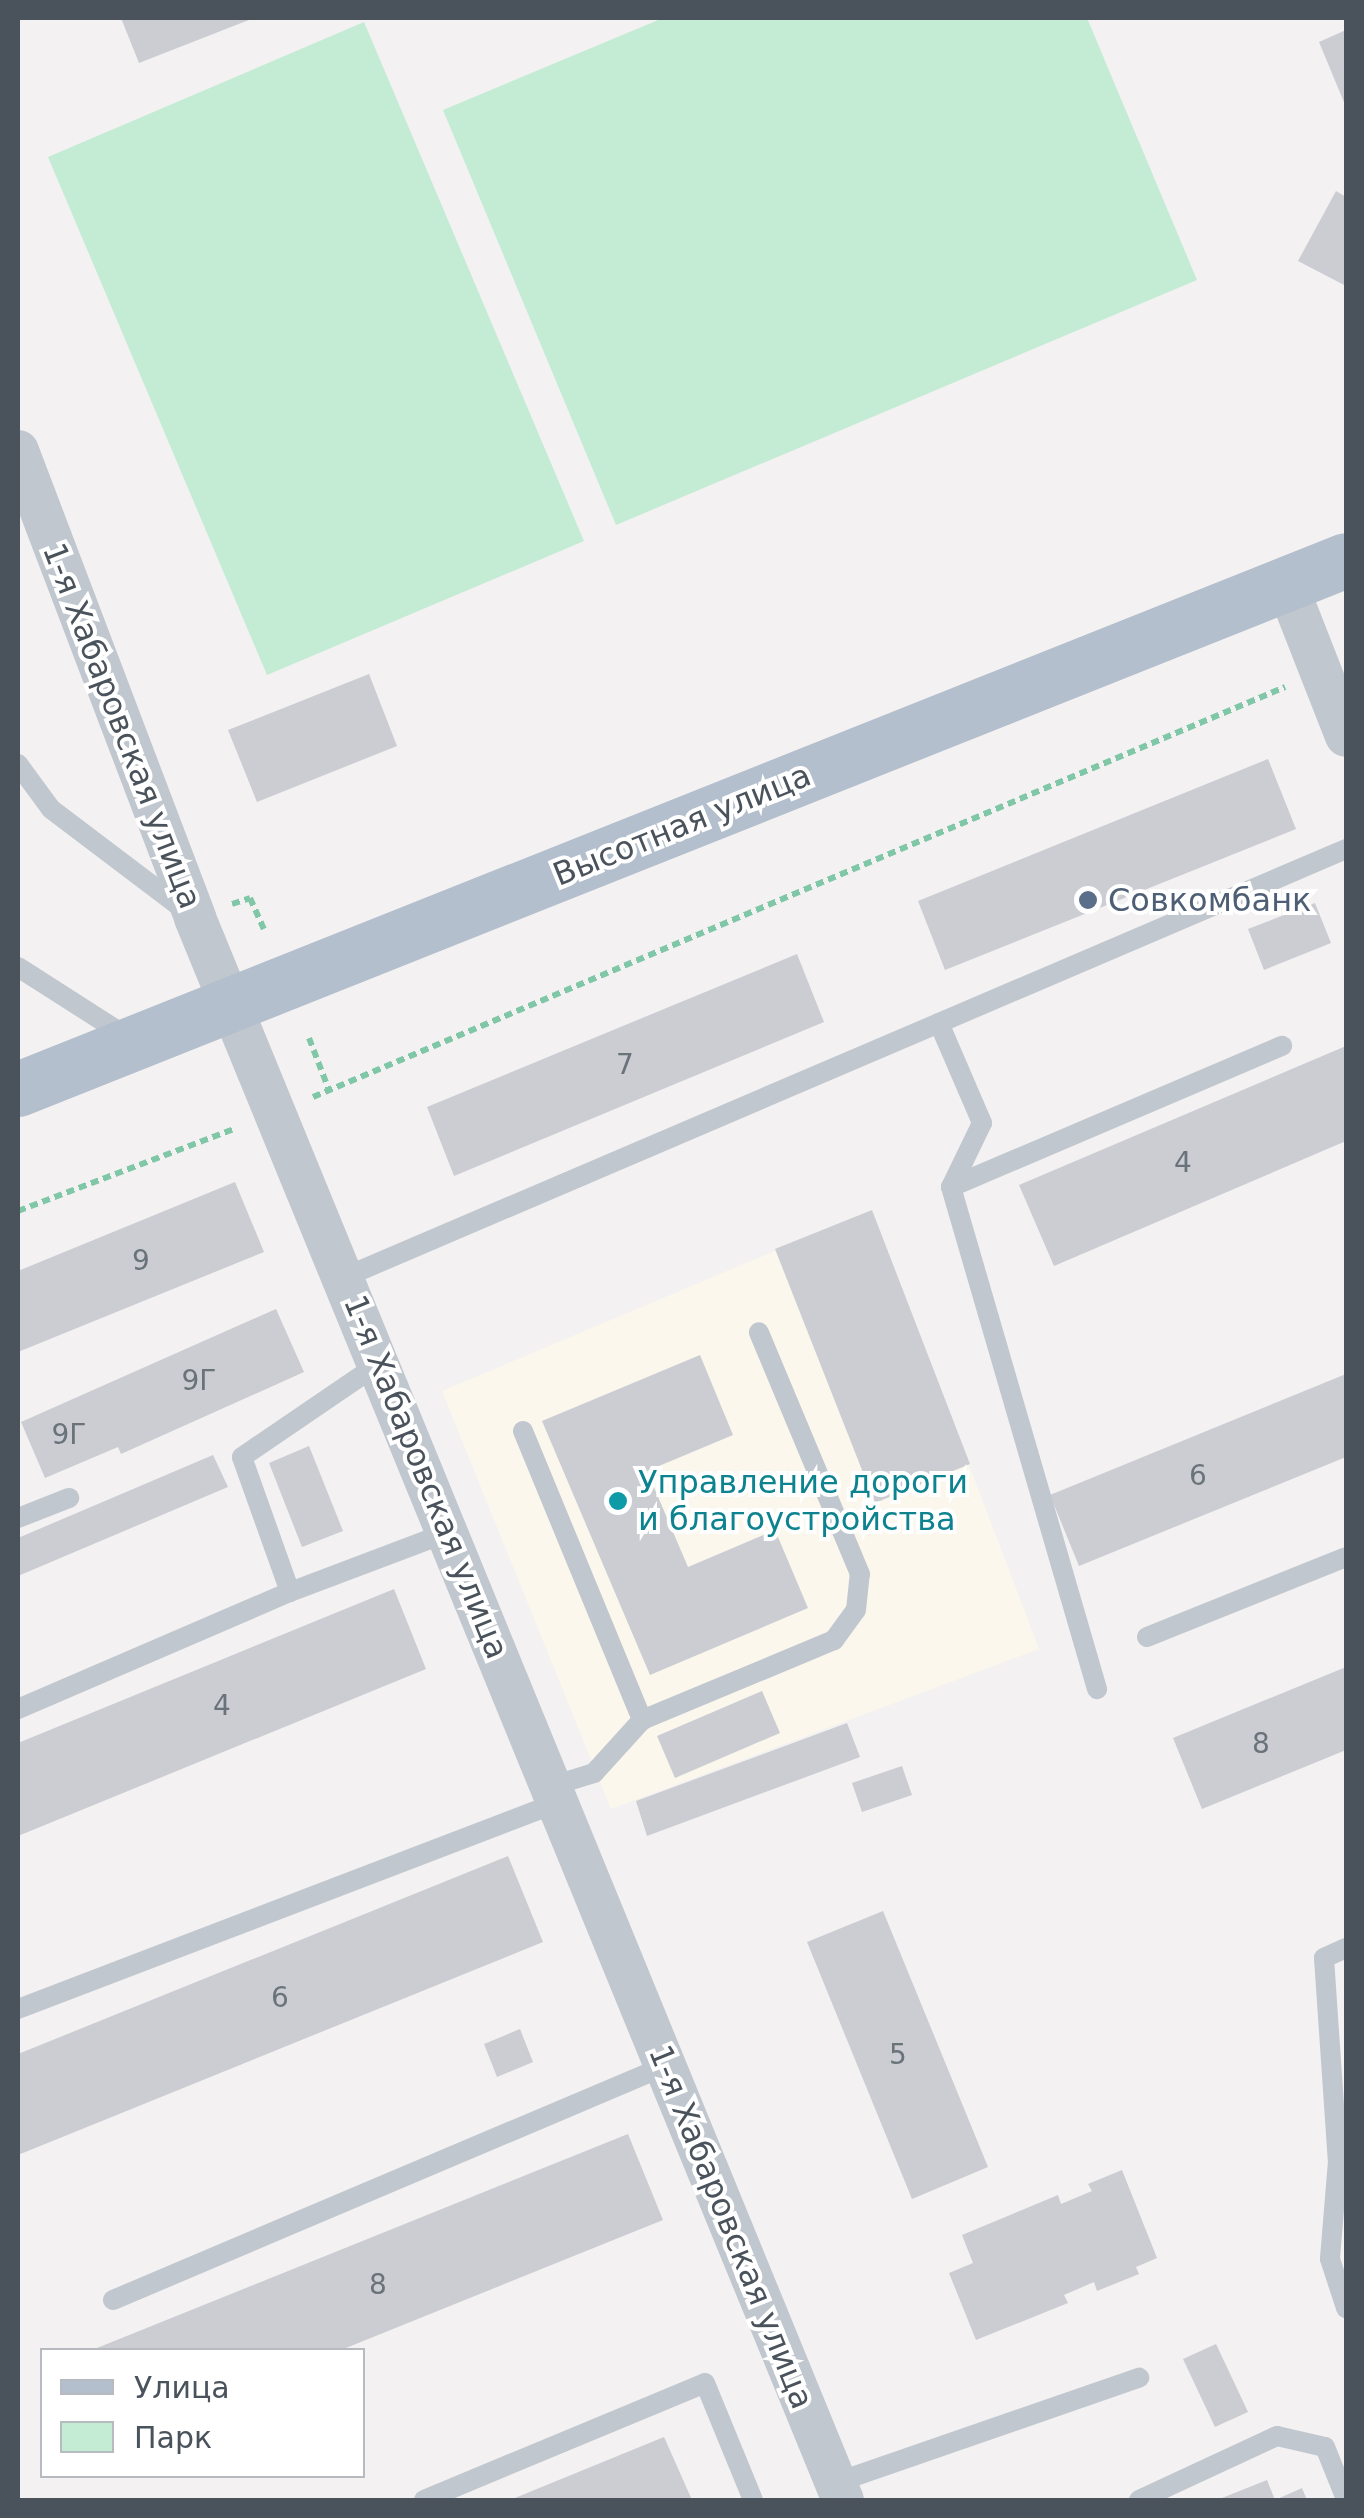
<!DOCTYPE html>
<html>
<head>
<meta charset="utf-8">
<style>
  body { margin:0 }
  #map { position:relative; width:1364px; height:2518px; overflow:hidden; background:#f3f1f1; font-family:"DejaVu Sans",sans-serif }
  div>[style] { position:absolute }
  .commercial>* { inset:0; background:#fbf7ed }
  .green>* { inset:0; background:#c4ecd5 }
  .building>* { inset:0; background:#cbcdd3 }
  .path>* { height:6px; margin-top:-3px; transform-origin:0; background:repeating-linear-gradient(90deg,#7fc7a6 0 8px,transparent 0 13px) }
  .lane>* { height:20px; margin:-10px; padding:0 10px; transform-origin:10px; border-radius:10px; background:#c0c7ce }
  .street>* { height:42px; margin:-21px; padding:0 21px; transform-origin:21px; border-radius:21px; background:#c0c7ce }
  .primary>* { height:55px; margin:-27.5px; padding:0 27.5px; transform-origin:27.5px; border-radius:27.5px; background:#b3bfcc }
  .dots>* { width:28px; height:28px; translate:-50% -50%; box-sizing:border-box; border:5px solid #fff; border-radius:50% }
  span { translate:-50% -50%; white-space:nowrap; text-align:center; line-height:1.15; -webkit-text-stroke:8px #fff; paint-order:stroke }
  .number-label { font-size:28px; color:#6a727a }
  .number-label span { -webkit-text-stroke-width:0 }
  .street-label { font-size:32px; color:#4a535c }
  .service-label { font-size:32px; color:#4e5e75 }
  .left { translate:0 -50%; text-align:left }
  .culture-label { font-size:32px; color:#0d838f }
  .frame { position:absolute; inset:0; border:20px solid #4a535c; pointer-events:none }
  .legend { position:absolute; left:40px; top:2348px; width:325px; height:130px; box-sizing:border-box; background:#fff; border:2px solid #b7babe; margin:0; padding:12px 18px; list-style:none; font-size:30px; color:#4a535c }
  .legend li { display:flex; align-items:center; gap:20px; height:50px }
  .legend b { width:50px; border:2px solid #b7babe }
</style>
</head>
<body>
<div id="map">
  <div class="commercial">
    <div style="clip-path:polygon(872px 1210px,1039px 1649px,611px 1809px,442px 1391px)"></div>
  </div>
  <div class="green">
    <div style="clip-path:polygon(663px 18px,1087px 18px,1197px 280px,616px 525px,443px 110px)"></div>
    <div style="clip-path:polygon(364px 22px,584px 541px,267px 675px,48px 157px)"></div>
  </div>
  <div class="building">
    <div style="clip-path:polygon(121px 18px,254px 18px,139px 63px)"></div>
    <div style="clip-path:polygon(1346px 30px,1346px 107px,1319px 42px)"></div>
    <div style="clip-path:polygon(1336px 191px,1346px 197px,1346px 286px,1298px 261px)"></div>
    <div style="clip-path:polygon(369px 674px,397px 746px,257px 802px,228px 730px)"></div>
    <div style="clip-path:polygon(1268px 759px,1296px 829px,945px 970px,918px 901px)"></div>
    <div style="clip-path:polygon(1315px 903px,1331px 943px,1264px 970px,1248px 929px)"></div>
    <div style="clip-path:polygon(797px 954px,824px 1022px,454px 1176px,427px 1107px)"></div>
    <div style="clip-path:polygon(1346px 1046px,1346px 1141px,1054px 1266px,1019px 1185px)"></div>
    <div style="clip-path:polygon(235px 1182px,264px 1252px,18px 1352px,18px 1271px)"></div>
    <div style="clip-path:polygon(872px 1210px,970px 1464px,875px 1503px,775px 1249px)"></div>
    <div style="clip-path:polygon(276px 1309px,304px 1372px,121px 1454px,118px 1447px,45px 1478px,21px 1422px)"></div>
    <div style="clip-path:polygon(700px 1355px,733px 1435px,647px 1471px,688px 1567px,775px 1530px,808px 1608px,650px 1675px,542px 1421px)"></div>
    <div style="clip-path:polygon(1346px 1374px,1346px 1457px,1079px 1566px,1050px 1495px)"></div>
    <div style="clip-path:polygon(309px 1446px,343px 1531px,302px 1547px,269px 1463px)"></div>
    <div style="clip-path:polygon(213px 1455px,228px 1487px,18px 1576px,18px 1538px)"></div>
    <div style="clip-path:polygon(394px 1589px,426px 1669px,18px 1836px,18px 1743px)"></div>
    <div style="clip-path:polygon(1346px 1667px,1346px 1750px,1202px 1809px,1173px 1738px)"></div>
    <div style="clip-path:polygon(762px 1691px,780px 1733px,675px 1778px,657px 1736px)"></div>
    <div style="clip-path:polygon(847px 1723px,860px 1757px,647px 1836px,636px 1801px)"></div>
    <div style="clip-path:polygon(902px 1766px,912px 1795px,862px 1812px,852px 1783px)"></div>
    <div style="clip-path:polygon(508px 1856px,543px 1942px,18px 2155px,18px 2054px)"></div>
    <div style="clip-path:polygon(883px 1911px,988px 2167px,912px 2199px,807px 1942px)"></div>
    <div style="clip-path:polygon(520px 2029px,533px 2062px,497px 2077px,484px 2044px)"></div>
    <div style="clip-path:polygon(628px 2134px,663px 2220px,341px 2350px,92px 2350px)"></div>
    <div style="clip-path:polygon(1122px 2170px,1157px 2258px,1136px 2267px,1139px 2274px,1097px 2291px,1094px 2282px,1064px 2295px,1068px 2303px,976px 2340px,949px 2273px,973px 2263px,962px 2235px,1058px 2195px,1061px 2204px,1092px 2191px,1088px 2184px)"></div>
    <div style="clip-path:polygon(1216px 2344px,1248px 2412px,1215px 2427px,1183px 2359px)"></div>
    <div style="clip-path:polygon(664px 2437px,692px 2500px,510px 2500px)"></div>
    <div style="clip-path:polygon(1267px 2480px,1275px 2500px,1302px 2488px,1307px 2500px,1217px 2500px)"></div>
  </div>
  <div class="path">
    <div style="left:232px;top:904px;width:19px;rotate:-18deg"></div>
    <div style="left:250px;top:898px;width:34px;rotate:66deg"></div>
    <div style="left:309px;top:1038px;width:56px;rotate:69deg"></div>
    <div style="left:313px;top:1097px;width:1055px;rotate:-22.87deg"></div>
    <div style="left:18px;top:1211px;width:233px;rotate:-20.8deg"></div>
  </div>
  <div class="lane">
    <div style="left:18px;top:764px;width:56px;rotate:53.7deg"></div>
    <div style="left:51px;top:809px;width:164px;rotate:37.1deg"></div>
    <div style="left:18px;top:967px;width:132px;rotate:32.6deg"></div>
    <div style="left:939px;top:1023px;width:109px;rotate:66.7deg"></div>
    <div style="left:982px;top:1123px;width:71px;rotate:115.8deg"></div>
    <div style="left:951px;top:1187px;width:523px;rotate:73.78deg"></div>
    <div style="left:951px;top:1187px;width:360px;rotate:-23.1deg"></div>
    <div style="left:345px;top:1277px;width:1089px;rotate:-23.15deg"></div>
    <div style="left:523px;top:1431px;width:313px;rotate:67.6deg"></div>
    <div style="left:18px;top:1518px;width:55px;rotate:-21.4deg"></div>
    <div style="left:290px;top:1592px;width:143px;rotate:-109.6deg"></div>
    <div style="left:242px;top:1457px;width:167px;rotate:-34.3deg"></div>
    <div style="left:1147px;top:1637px;width:214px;rotate:-21.9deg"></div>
    <div style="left:18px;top:1709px;width:296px;rotate:-23.3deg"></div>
    <div style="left:290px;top:1592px;width:170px;rotate:-20.7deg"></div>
    <div style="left:552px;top:1786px;width:44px;rotate:-17.2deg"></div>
    <div style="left:594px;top:1773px;width:72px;rotate:-47.8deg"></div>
    <div style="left:642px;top:1720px;width:208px;rotate:-22.6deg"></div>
    <div style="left:834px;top:1640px;width:37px;rotate:-54deg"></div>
    <div style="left:856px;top:1610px;width:36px;rotate:-84deg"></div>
    <div style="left:860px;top:1574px;width:262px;rotate:-112.7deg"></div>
    <div style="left:1346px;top:1948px;width:24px;rotate:156deg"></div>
    <div style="left:1324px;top:1958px;width:203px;rotate:86.1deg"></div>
    <div style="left:1338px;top:2161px;width:98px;rotate:94.7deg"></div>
    <div style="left:1330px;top:2259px;width:52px;rotate:71.9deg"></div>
    <div style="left:18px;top:2009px;width:579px;rotate:-20.94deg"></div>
    <div style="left:113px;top:2300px;width:600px;rotate:-22.97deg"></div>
    <div style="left:835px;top:2483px;width:322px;rotate:-19.1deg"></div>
    <div style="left:424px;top:2500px;width:304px;rotate:-22.6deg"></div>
    <div style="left:705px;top:2383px;width:126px;rotate:67.7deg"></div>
    <div style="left:1139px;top:2500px;width:152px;rotate:-24.9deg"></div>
    <div style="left:1277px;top:2436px;width:49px;rotate:12.9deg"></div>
    <div style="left:1325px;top:2447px;width:56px;rotate:68deg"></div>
  </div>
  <div class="street">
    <div style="left:18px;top:451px;width:499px;rotate:69.2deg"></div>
    <div style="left:195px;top:918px;width:1710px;rotate:67.73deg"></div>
    <div style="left:1286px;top:583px;width:164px;rotate:68.6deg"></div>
  </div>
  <div class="primary">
    <div style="left:18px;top:1089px;width:1429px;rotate:-21.72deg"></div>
  </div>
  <div class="dots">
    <div style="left:1088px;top:900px;background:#5c6f8a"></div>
    <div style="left:618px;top:1501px;background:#0f9aa8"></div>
  </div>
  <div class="number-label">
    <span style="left:625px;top:1065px">7</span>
    <span style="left:1183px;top:1163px">4</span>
    <span style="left:141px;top:1261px">9</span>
    <span style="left:199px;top:1381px">9Г</span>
    <span style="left:69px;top:1435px">9Г</span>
    <span style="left:1198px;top:1476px">6</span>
    <span style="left:222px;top:1706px">4</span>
    <span style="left:1261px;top:1744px">8</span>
    <span style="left:280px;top:1998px">6</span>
    <span style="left:898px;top:2055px">5</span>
    <span style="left:378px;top:2285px">8</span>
  </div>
  <div class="street-label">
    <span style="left:122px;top:726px;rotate:69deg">1-я Хабаровская улица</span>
    <span style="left:682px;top:825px;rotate:-22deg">Высотная улица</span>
    <span style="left:426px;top:1477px;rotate:68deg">1-я Хабаровская улица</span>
    <span style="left:731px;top:2227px;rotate:68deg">1-я Хабаровская улица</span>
  </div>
  <div class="service-label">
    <span class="left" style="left:1108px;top:900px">Совкомбанк</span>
  </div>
  <div class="culture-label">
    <span class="left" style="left:638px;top:1501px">Управление дороги<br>и благоустройства</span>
  </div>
  <div class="frame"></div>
  <ul class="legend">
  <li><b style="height:12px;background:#b3bfcc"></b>Улица</li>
  <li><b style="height:28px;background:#c4ecd5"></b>Парк</li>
  </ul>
</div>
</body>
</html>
